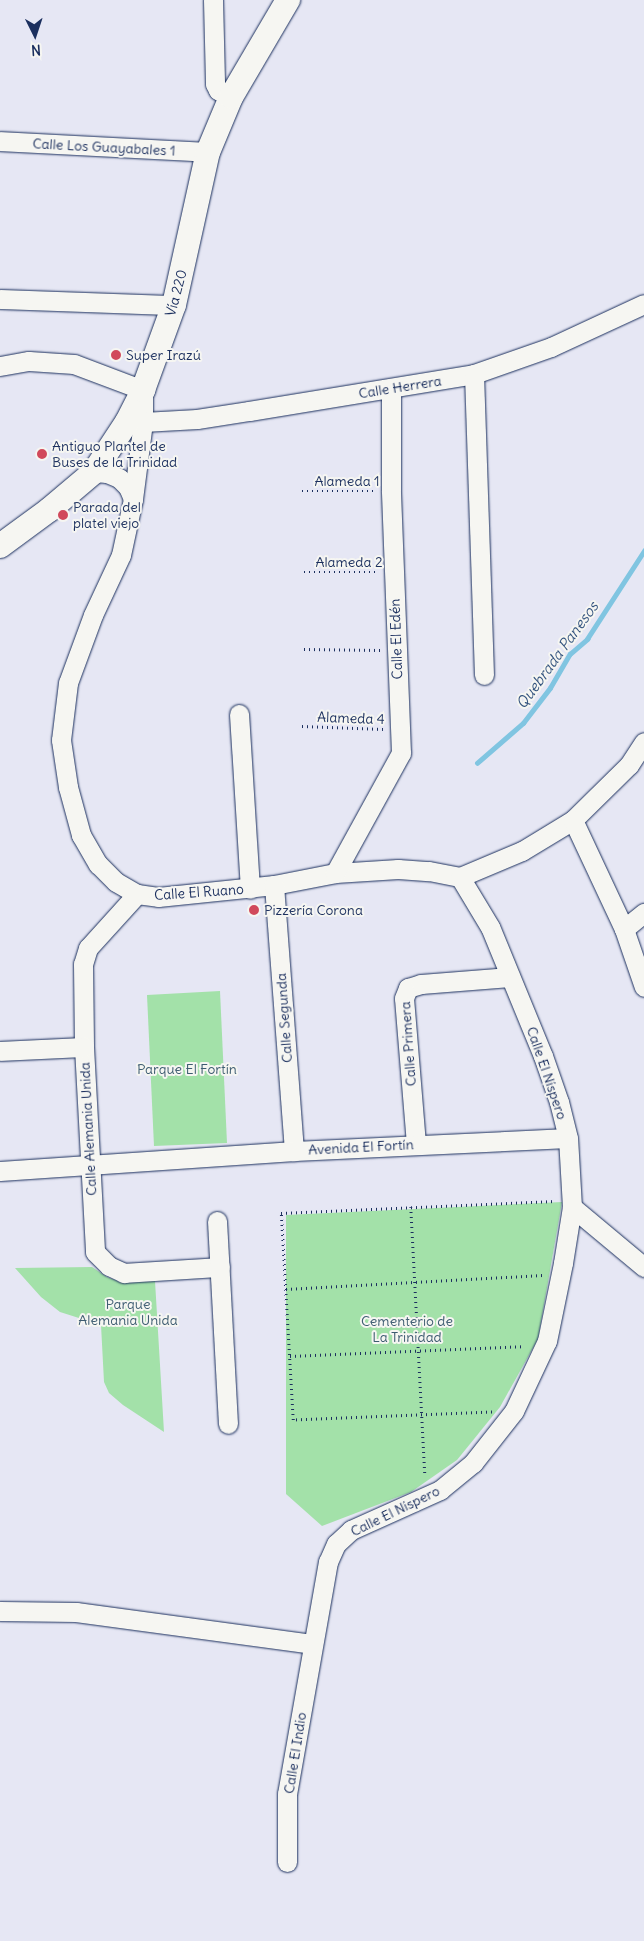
<!DOCTYPE html>
<html>
<head>
<meta charset="utf-8">
<style>
  body { margin:0 }
  #map { position:relative; width:644px; height:1941px; overflow:hidden; background:#e6e7f4; font-family:Delius,sans-serif }
  div>[style] { position:absolute }
  .green>* { inset:0; background:#a3e1a9 }
  .stream>* { height:4.5px; margin:-2.25px; padding:0 2.25px; transform-origin:2.25px; border-radius:2.25px; background:#80c5e1 }
  .path>* { height:2.5px; margin-top:-1.25px; transform-origin:0; background:repeating-linear-gradient(90deg,#1b2f5e 0 1px,transparent 0 5px) }
  .roads { filter:drop-shadow(0 0 1px #1b2f5e) drop-shadow(0 0 1px #1b2f5e) }
  .minor>* { height:19px; margin:-9.5px; padding:0 9.5px; transform-origin:9.5px; border-radius:9.5px; background:#f6f6f2 }
  .major>* { height:24px; margin:-12px; padding:0 12px; transform-origin:12px; border-radius:12px; background:#f6f6f2 }
  .dots>* { width:14px; height:14px; translate:-50% -50%; box-sizing:border-box; border:2px solid #f6f6f2; border-radius:50% }
  span { translate:-50% -50%; white-space:nowrap; text-align:center; line-height:1.15; -webkit-text-stroke:4px #f6f6f2; paint-order:stroke }
  .street-label { font-size:14px; color:#1b2f5e }
  .poi-label { font-size:14px; color:#1b2f5e }
  .left { translate:0 -50%; text-align:left }
  .park-label { font-size:14px; color:#3d5c71 }
  .water-label { font-size:15px; color:#34547f; font-style:italic }
  .north { position:absolute; left:10px; top:10px; width:50px; height:50px; -webkit-text-stroke:4px #f6f6f2; paint-order:stroke; rotate:176deg; font-size:14px; font-weight:700; line-height:20px; text-align:center; color:#1b2f5e }
  .north::after { content:''; display:block; margin:auto; width:18px; height:22px; background:#1b2f5e; clip-path:polygon(50% 0,100% 100%,50% 72%,0 100%) }
</style>
</head>
<body>
<div id="map">
  <div class="green">
    <div style="clip-path:polygon(220px 991px,227px 1143px,154px 1146px,147px 995px)"></div>
    <div style="clip-path:polygon(562px 1202px,538px 1339px,500px 1407px,457px 1460px,411px 1492px,322px 1526px,286px 1494px,286px 1215px)"></div>
    <div style="clip-path:polygon(92px 1267px,107px 1277px,118px 1281px,155px 1281px,164px 1432px,123px 1405px,109px 1393px,104px 1382px,101px 1325px,60px 1312px,41px 1297px,15px 1268px)"></div>
  </div>
  <div class="stream">
    <div style="left:477px;top:763px;width:61px;rotate:-41deg"></div>
    <div style="left:523px;top:723px;width:44px;rotate:-52.4deg"></div>
    <div style="left:550px;top:688px;width:39px;rotate:-60deg"></div>
    <div style="left:570px;top:654px;width:23px;rotate:-41deg"></div>
    <div style="left:587px;top:639px;width:105px;rotate:-57.1deg"></div>
  </div>
  <div class="path">
    <div style="left:302px;top:491px;width:72px"></div>
    <div style="left:304px;top:572px;width:73px"></div>
    <div style="left:304px;top:649px;width:77px;rotate:0.7deg"></div>
    <div style="left:302px;top:726px;width:81px;rotate:2.1deg"></div>
    <div style="left:411px;top:1207px;width:269px;rotate:87deg"></div>
    <div style="left:286px;top:1289px;width:257px;rotate:-3.1deg"></div>
    <div style="left:290px;top:1356px;width:235px;rotate:-2.4deg"></div>
    <div style="left:492px;top:1412px;width:199px;rotate:177.7deg"></div>
    <div style="left:293px;top:1420px;width:207px;rotate:-93.3deg"></div>
    <div style="left:281px;top:1213px;width:275px;rotate:-2.5deg"></div>
  </div>
  <div class="roads">
    <div class="minor">
      <div style="left:213px;top:0;width:84px;rotate:88.6deg"></div>
      <div style="left:215px;top:84px;width:7px;rotate:63deg"></div>
      <div style="left:218px;top:90px;width:15px;rotate:28deg"></div>
      <div style="left:0;top:141px;width:208px;rotate:3deg"></div>
      <div style="left:0;top:299px;width:174px;rotate:2deg"></div>
      <div style="left:0;top:366px;width:29px;rotate:-10deg"></div>
      <div style="left:29px;top:361px;width:45px;rotate:3.8deg"></div>
      <div style="left:74px;top:364px;width:74px;rotate:20.6deg"></div>
      <div style="left:143px;top:390px;width:32px;rotate:90deg"></div>
      <div style="left:143px;top:422px;width:78px;rotate:97.4deg"></div>
      <div style="left:133px;top:499px;width:57px;rotate:102.1deg"></div>
      <div style="left:121px;top:555px;width:66px;rotate:115deg"></div>
      <div style="left:93px;top:615px;width:72px;rotate:110.2deg"></div>
      <div style="left:68px;top:683px;width:57px;rotate:97deg"></div>
      <div style="left:61px;top:740px;width:48px;rotate:81.5deg"></div>
      <div style="left:68px;top:787px;width:50px;rotate:74.8deg"></div>
      <div style="left:81px;top:835px;width:34px;rotate:60deg"></div>
      <div style="left:98px;top:864px;width:25px;rotate:45deg"></div>
      <div style="left:116px;top:882px;width:24px;rotate:30deg"></div>
      <div style="left:137px;top:894px;width:21px;rotate:8deg"></div>
      <div style="left:158px;top:897px;width:117px;rotate:-5.9deg"></div>
      <div style="left:274px;top:885px;width:62px;rotate:-11.1deg"></div>
      <div style="left:335px;top:873px;width:63px;rotate:-3.6deg"></div>
      <div style="left:398px;top:869px;width:31px;rotate:4deg"></div>
      <div style="left:429px;top:871px;width:32px;rotate:11deg"></div>
      <div style="left:460px;top:877px;width:67px;rotate:-22.8deg"></div>
      <div style="left:522px;top:851px;width:60px;rotate:-31.3deg"></div>
      <div style="left:573px;top:820px;width:78px;rotate:-44.5deg"></div>
      <div style="left:629px;top:765px;width:27px;rotate:-57deg"></div>
      <div style="left:474px;top:374px;width:301px;rotate:88.1deg"></div>
      <div style="left:143px;top:422px;width:54px;rotate:-3.2deg"></div>
      <div style="left:197px;top:419px;width:53px;rotate:-8.7deg"></div>
      <div style="left:249px;top:411px;width:228px;rotate:-9.3deg"></div>
      <div style="left:474px;top:374px;width:82px;rotate:-19.3deg"></div>
      <div style="left:551px;top:347px;width:102px;rotate:-24.8deg"></div>
      <div style="left:94px;top:472px;width:13px;rotate:4deg"></div>
      <div style="left:107px;top:473px;width:13px;rotate:23deg"></div>
      <div style="left:119px;top:478px;width:13px;rotate:45deg"></div>
      <div style="left:128px;top:487px;width:13px;rotate:67deg"></div>
      <div style="left:239px;top:714px;width:175px;rotate:86.4deg"></div>
      <div style="left:573px;top:820px;width:120px;rotate:64.9deg"></div>
      <div style="left:624px;top:929px;width:61px;rotate:71deg"></div>
      <div style="left:335px;top:873px;width:137px;rotate:-61.2deg"></div>
      <div style="left:401px;top:753px;width:263px;rotate:-92.2deg"></div>
      <div style="left:391px;top:490px;width:102px;rotate:-90deg"></div>
      <div style="left:274px;top:885px;width:267px;rotate:85.7deg"></div>
      <div style="left:137px;top:894px;width:73px;rotate:132.2deg"></div>
      <div style="left:88px;top:948px;width:17px;rotate:107deg"></div>
      <div style="left:83px;top:964px;width:83px;rotate:89.3deg"></div>
      <div style="left:84px;top:1047px;width:205px;rotate:86.9deg"></div>
      <div style="left:95px;top:1252px;width:20px;rotate:45deg"></div>
      <div style="left:109px;top:1266px;width:17px;rotate:25deg"></div>
      <div style="left:124px;top:1273px;width:96px;rotate:-3.6deg"></div>
      <div style="left:624px;top:929px;width:26px;rotate:-39deg"></div>
      <div style="left:0;top:1051px;width:84px;rotate:-2.7deg"></div>
      <div style="left:416px;top:1144px;width:146px;rotate:-94.7deg"></div>
      <div style="left:404px;top:998px;width:11px;rotate:-68deg"></div>
      <div style="left:408px;top:988px;width:14px;rotate:-17deg"></div>
      <div style="left:421px;top:984px;width:89px;rotate:-4.5deg"></div>
      <div style="left:0;top:1171px;width:295px;rotate:-3.9deg"></div>
      <div style="left:294px;top:1151px;width:274px;rotate:-2.7deg"></div>
      <div style="left:572px;top:1207px;width:94px;rotate:39.8deg"></div>
      <div style="left:217px;top:1221px;width:203px;rotate:86.9deg"></div>
      <div style="left:0;top:1611px;width:76px;rotate:0.8deg"></div>
      <div style="left:76px;top:1612px;width:238px;rotate:7.7deg"></div>
      <div style="left:287px;top:1862px;width:68px;rotate:-90deg"></div>
      <div style="left:287px;top:1794px;width:236px;rotate:-80deg"></div>
      <div style="left:328px;top:1562px;width:20px;rotate:-66deg"></div>
      <div style="left:336px;top:1544px;width:21px;rotate:-43deg"></div>
      <div style="left:351px;top:1530px;width:98px;rotate:-24.2deg"></div>
      <div style="left:440px;top:1490px;width:43px;rotate:-39.3deg"></div>
      <div style="left:473px;top:1463px;width:66px;rotate:-51.7deg"></div>
      <div style="left:514px;top:1411px;width:77px;rotate:-64.8deg"></div>
      <div style="left:547px;top:1341px;width:80px;rotate:-78.4deg"></div>
      <div style="left:563px;top:1263px;width:57px;rotate:-80.9deg"></div>
      <div style="left:572px;top:1207px;width:69px;rotate:-93.3deg"></div>
      <div style="left:568px;top:1138px;width:37px;rotate:-104deg"></div>
      <div style="left:559px;top:1102px;width:49px;rotate:-109.2deg"></div>
      <div style="left:543px;top:1056px;width:139px;rotate:-112.3deg"></div>
      <div style="left:490px;top:927px;width:58px;rotate:-121deg"></div>
    </div>
    <div class="major">
      <div style="left:0;top:546px;width:61px;rotate:-36.3deg"></div>
      <div style="left:49px;top:510px;width:59px;rotate:-40.2deg"></div>
      <div style="left:94px;top:472px;width:60px;rotate:-56.6deg"></div>
      <div style="left:127px;top:422px;width:36px;rotate:-63deg"></div>
      <div style="left:143px;top:390px;width:90px;rotate:-70deg"></div>
      <div style="left:174px;top:305px;width:157px;rotate:-77.5deg"></div>
      <div style="left:208px;top:152px;width:60px;rotate:-67.3deg"></div>
      <div style="left:231px;top:97px;width:113px;rotate:-59.6deg"></div>
    </div>
  </div>
  <div class="dots">
    <div style="left:116px;top:355px;background:#d1495b"></div>
    <div style="left:42px;top:454px;background:#d1495b"></div>
    <div style="left:63px;top:515px;background:#d1495b"></div>
    <div style="left:254px;top:910px;background:#d1495b"></div>
  </div>
  <div class="street-label">
    <span style="left:104px;top:147px;rotate:3deg">Calle Los Guayabales 1</span>
    <span style="left:176px;top:293px;rotate:-75deg">Vía 220</span>
    <span style="left:400px;top:387px;rotate:-9deg">Calle Herrera</span>
    <span style="left:347px;top:481px">Alameda 1</span>
    <span style="left:349px;top:562px">Alameda 2</span>
    <span style="left:396px;top:639px;rotate:-92deg">Calle El Edén</span>
    <span style="left:351px;top:718px;rotate:2deg">Alameda 4</span>
    <span style="left:199px;top:892px;rotate:-4deg">Calle El Ruano</span>
    <span style="left:284px;top:1018px;rotate:-94deg">Calle Segunda</span>
    <span style="left:408px;top:1044px;rotate:-94deg">Calle Primera</span>
    <span style="left:547px;top:1073px;rotate:71deg">Calle El Níspero</span>
    <span style="left:88px;top:1129px;rotate:-93deg">Calle Alemania Unida</span>
    <span style="left:361px;top:1147px;rotate:-3deg">Avenida El Fortín</span>
    <span style="left:395px;top:1511px;rotate:-26deg">Calle El Níspero</span>
    <span style="left:295px;top:1753px;rotate:-81deg">Calle El Indio</span>
  </div>
  <div class="poi-label">
    <span class="left" style="left:126px;top:355px">Super Irazú</span>
    <span class="left" style="left:52px;top:454px">Antiguo Plantel de<br>Buses de la Trinidad</span>
    <span class="left" style="left:73px;top:515px">Parada del<br>platel viejo</span>
    <span class="left" style="left:264px;top:910px">Pizzería Corona</span>
  </div>
  <div class="park-label">
    <span style="left:187px;top:1069px">Parque El Fortín</span>
    <span style="left:128px;top:1312px">Parque<br>Alemania Unida</span>
    <span style="left:407px;top:1329px">Cementerio de<br>La Trinidad</span>
  </div>
  <div class="water-label">
    <span style="left:557px;top:655px;rotate:-54deg">Quebrada Panesos</span>
  </div>
  <div class="north">N</div>
</div>
</body>
</html>
